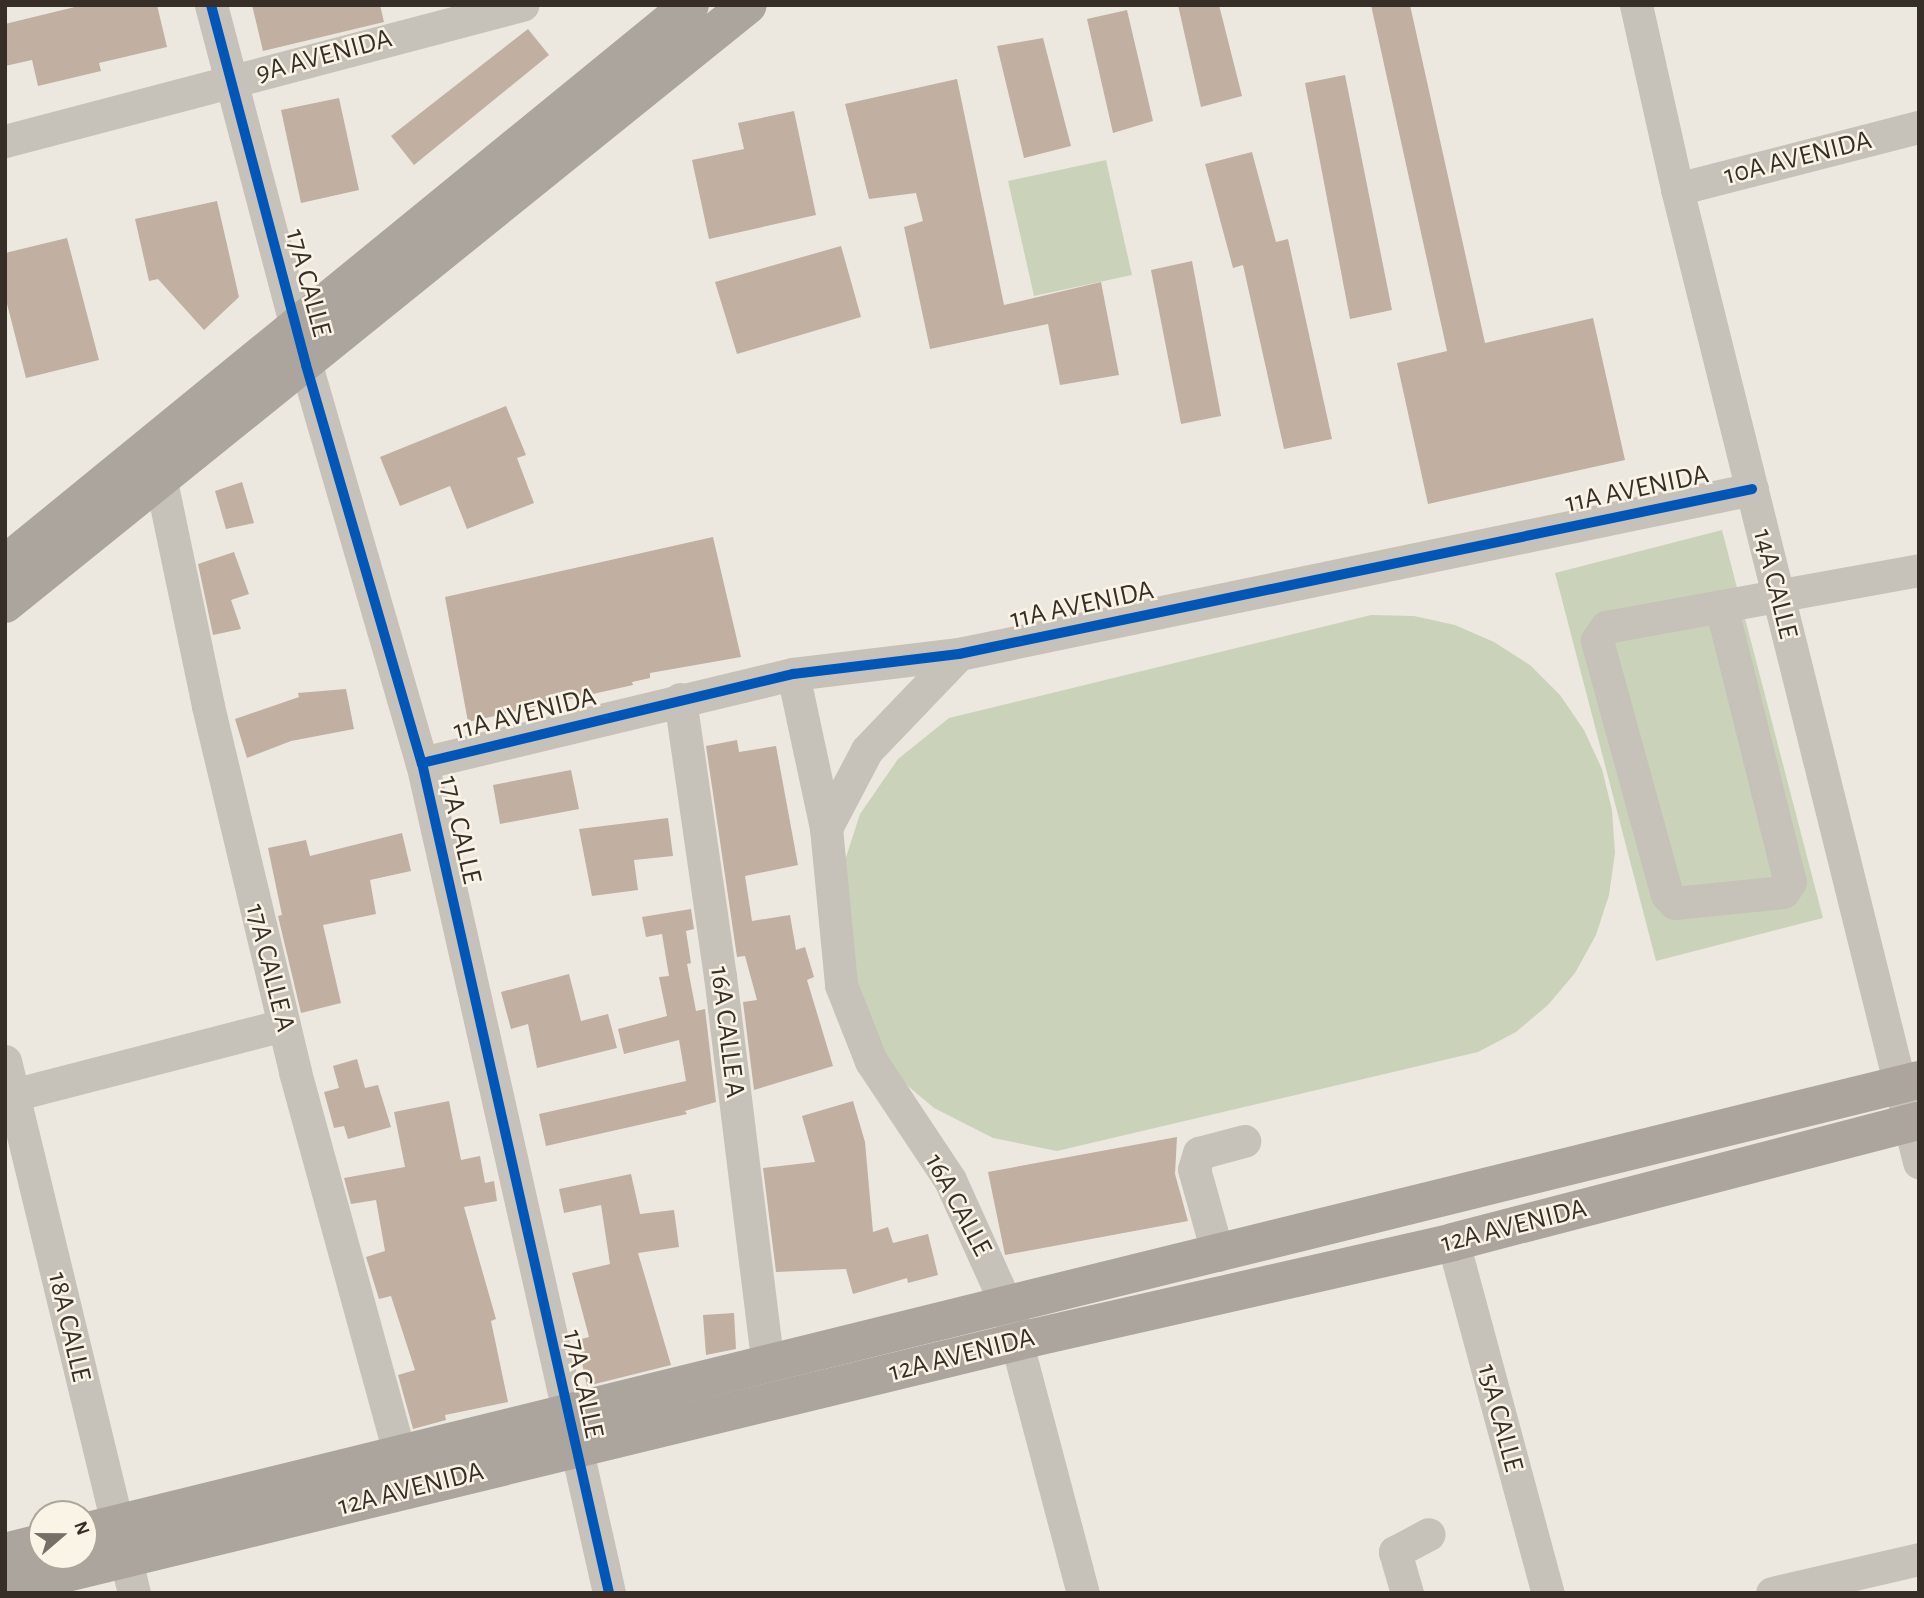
<!DOCTYPE html>
<html>
<head>
<meta charset="utf-8">
<style>
  body { margin:0 }
  #map { position:relative; width:1924px; height:1598px; overflow:hidden; background:#ece8e0; font-family:"Alegreya Sans",sans-serif }
  div>[style] { position:absolute }
  .green>* { inset:0; background:#cad3ba }
  .building>* { inset:0; background:#c1afa1 }
  .minor>* { height:33px; margin:-16.5px; padding:0 16.5px; transform-origin:16.5px; border-radius:16.5px; background:#c6c1b9 }
  .major>* { height:38px; margin:-19px; padding:0 19px; transform-origin:19px; border-radius:19px; background:#aba59e }
  .cycleway>* { height:10px; margin:-5px; padding:0 5px; transform-origin:5px; border-radius:5px; background:#0057b8 }
  span { translate:-50% -50%; white-space:nowrap; text-align:center; line-height:1.15; -webkit-text-stroke:5px #faf4e7; paint-order:stroke }
  .street-label { font-size:28px; color:#362e27 }
  .frame { position:absolute; inset:0; border:7px solid #362e27; pointer-events:none }
  .north { position:absolute; left:28px; top:1500px; width:70px; height:70px; box-sizing:border-box; background:#faf4e7; border:2px solid #aca59a; border-radius:50%; rotate:70deg; font-size:19px; font-weight:700; line-height:28px; text-align:center; color:#362e27 }
  .north::after { content:''; display:block; margin:auto; width:24px; height:32px; background:#766f68; clip-path:polygon(50% 0,100% 100%,50% 72%,0 100%) }
</style>
</head>
<body>
<div id="map">
  <div class="green">
    <div style="clip-path:polygon(1106px 160px,1132px 275px,1034px 296px,1008px 181px)"></div>
    <div style="clip-path:polygon(1722px 530px,1823px 918px,1656px 961px,1555px 573px)"></div>
    <div style="clip-path:polygon(1371px 615px,1414px 616px,1455px 625px,1494px 642px,1530px 665px,1560px 695px,1584px 730px,1602px 769px,1612px 810px,1615px 853px,1609px 895px,1596px 935px,1575px 973px,1548px 1005px,1516px 1032px,1478px 1052px,1057px 1151px,993px 1138px,934px 1108px,909px 1087px,887px 1063px,853px 1006px,840px 876px,860px 814px,898px 759px,949px 718px)"></div>
  </div>
  <div class="building">
    <div style="clip-path:polygon(83px 5px,157px 5px,167px 47px,99px 63px,101px 71px,38px 86px,32px 60px,5px 66px,5px 24px)"></div>
    <div style="clip-path:polygon(252px 5px,380px 5px,384px 22px,263px 51px)"></div>
    <div style="clip-path:polygon(1178px 5px,1219px 5px,1242px 96px,1201px 107px)"></div>
    <div style="clip-path:polygon(1371px 5px,1410px 5px,1485px 343px,1593px 318px,1625px 460px,1428px 504px,1397px 363px,1447px 351px)"></div>
    <div style="clip-path:polygon(1127px 10px,1153px 121px,1113px 133px,1087px 19px)"></div>
    <div style="clip-path:polygon(528px 29px,549px 55px,414px 165px,391px 136px)"></div>
    <div style="clip-path:polygon(1043px 38px,1071px 146px,1024px 158px,997px 46px)"></div>
    <div style="clip-path:polygon(1345px 75px,1392px 310px,1350px 319px,1305px 83px)"></div>
    <div style="clip-path:polygon(957px 79px,1004px 305px,1101px 282px,1119px 375px,1060px 385px,1048px 324px,930px 349px,904px 227px,923px 221px,916px 193px,869px 199px,845px 104px)"></div>
    <div style="clip-path:polygon(339px 98px,359px 190px,301px 203px,281px 110px)"></div>
    <div style="clip-path:polygon(794px 111px,816px 215px,709px 239px,692px 160px,744px 149px,738px 123px)"></div>
    <div style="clip-path:polygon(1252px 152px,1276px 242px,1288px 239px,1332px 439px,1284px 449px,1243px 265px,1233px 268px,1205px 164px)"></div>
    <div style="clip-path:polygon(217px 201px,239px 297px,204px 330px,158px 279px,149px 281px,135px 219px)"></div>
    <div style="clip-path:polygon(67px 238px,99px 360px,26px 378px,5px 296px,5px 253px)"></div>
    <div style="clip-path:polygon(841px 246px,861px 317px,737px 354px,715px 282px)"></div>
    <div style="clip-path:polygon(1192px 261px,1221px 416px,1181px 424px,1151px 270px)"></div>
    <div style="clip-path:polygon(506px 406px,526px 455px,517px 458px,534px 503px,467px 529px,450px 486px,400px 506px,380px 457px)"></div>
    <div style="clip-path:polygon(242px 482px,254px 523px,226px 529px,215px 491px)"></div>
    <div style="clip-path:polygon(713px 537px,741px 657px,650px 673px,650px 678px,632px 682px,633px 685px,468px 722px,445px 597px)"></div>
    <div style="clip-path:polygon(234px 552px,249px 594px,231px 600px,241px 629px,213px 635px,198px 564px)"></div>
    <div style="clip-path:polygon(346px 689px,354px 729px,291px 741px,247px 758px,235px 719px,299px 697px,298px 693px)"></div>
    <div style="clip-path:polygon(737px 740px,739px 752px,776px 746px,798px 865px,745px 876px,752px 921px,790px 915px,796px 950px,805px 947px,814px 977px,807px 980px,833px 1066px,754px 1090px,743px 1002px,757px 1000px,745px 956px,737px 957px,706px 746px)"></div>
    <div style="clip-path:polygon(571px 770px,579px 809px,500px 824px,493px 785px)"></div>
    <div style="clip-path:polygon(668px 818px,673px 856px,634px 860px,638px 890px,592px 896px,579px 829px)"></div>
    <div style="clip-path:polygon(402px 833px,411px 871px,370px 880px,376px 914px,323px 925px,341px 1003px,301px 1013px,278px 916px,282px 915px,268px 848px,306px 840px,310px 856px)"></div>
    <div style="clip-path:polygon(691px 909px,694px 929px,686px 931px,691px 963px,687px 964px,696px 1011px,705px 1009px,716px 1102px,685px 1111px,687px 1114px,546px 1146px,539px 1114px,686px 1081px,679px 1040px,624px 1054px,618px 1029px,667px 1016px,659px 977px,669px 976px,662px 934px,646px 937px,642px 917px)"></div>
    <div style="clip-path:polygon(569px 974px,581px 1021px,608px 1014px,617px 1048px,537px 1068px,528px 1024px,511px 1029px,501px 992px)"></div>
    <div style="clip-path:polygon(357px 1059px,365px 1088px,378px 1085px,391px 1127px,348px 1139px,344px 1126px,334px 1128px,324px 1092px,339px 1088px,333px 1066px)"></div>
    <div style="clip-path:polygon(449px 1101px,461px 1160px,480px 1156px,485px 1183px,494px 1181px,497px 1201px,464px 1207px,496px 1319px,491px 1321px,508px 1402px,445px 1415px,446px 1420px,413px 1429px,398px 1375px,415px 1370px,391px 1296px,379px 1299px,366px 1257px,385px 1251px,376px 1200px,351px 1204px,344px 1178px,405px 1167px,394px 1112px)"></div>
    <div style="clip-path:polygon(853px 1101px,865px 1142px,873px 1232px,888px 1227px,893px 1243px,928px 1234px,938px 1275px,908px 1283px,907px 1278px,853px 1294px,846px 1269px,776px 1272px,763px 1168px,815px 1162px,802px 1116px)"></div>
    <div style="clip-path:polygon(1177px 1137px,1175px 1174px,1188px 1221px,1005px 1255px,988px 1172px)"></div>
    <div style="clip-path:polygon(631px 1174px,640px 1214px,674px 1210px,679px 1247px,638px 1253px,671px 1365px,587px 1386px,577px 1340px,589px 1337px,572px 1273px,610px 1264px,601px 1205px,564px 1213px,559px 1189px)"></div>
    <div style="clip-path:polygon(734px 1313px,736px 1349px,706px 1355px,703px 1315px)"></div>
  </div>
  <div class="minor">
    <div style="left:211px;top:5px;width:372px;rotate:75.2deg"></div>
    <div style="left:306px;top:365px;width:415px;rotate:73.8deg"></div>
    <div style="left:422px;top:763px;width:851px;rotate:77.3deg"></div>
    <div style="left:1636px;top:5px;width:189px;rotate:77.4deg"></div>
    <div style="left:1677px;top:189px;width:1003px;rotate:76.03deg"></div>
    <div style="left:5px;top:141px;width:535px;rotate:-14.74deg"></div>
    <div style="left:1677px;top:189px;width:250px;rotate:-14.4deg"></div>
    <div style="left:160px;top:476px;width:235px;rotate:78.2deg"></div>
    <div style="left:208px;top:706px;width:376px;rotate:76.6deg"></div>
    <div style="left:295px;top:1072px;width:397px;rotate:74.7deg"></div>
    <div style="left:1721px;top:606px;width:284px;rotate:76deg"></div>
    <div style="left:1790px;top:882px;width:12px;rotate:125deg"></div>
    <div style="left:1783px;top:892px;width:109px;rotate:174.2deg"></div>
    <div style="left:1675px;top:903px;width:11px;rotate:-135deg"></div>
    <div style="left:1667px;top:895px;width:264px;rotate:-105.4deg"></div>
    <div style="left:1597px;top:640px;width:16px;rotate:-55deg"></div>
    <div style="left:1606px;top:627px;width:318px;rotate:-10.3deg"></div>
    <div style="left:793px;top:674px;width:157px;rotate:77.9deg"></div>
    <div style="left:826px;top:828px;width:158px;rotate:84.5deg"></div>
    <div style="left:841px;top:985px;width:82px;rotate:68.5deg"></div>
    <div style="left:871px;top:1061px;width:143px;rotate:56.4deg"></div>
    <div style="left:950px;top:1180px;width:138px;rotate:65.7deg"></div>
    <div style="left:1007px;top:1306px;width:297px;rotate:75.2deg"></div>
    <div style="left:680px;top:699px;width:280px;rotate:81.8deg"></div>
    <div style="left:720px;top:976px;width:392px;rotate:83deg"></div>
    <div style="left:422px;top:763px;width:382px;rotate:-13.5deg"></div>
    <div style="left:793px;top:674px;width:167px;rotate:-6.9deg"></div>
    <div style="left:959px;top:654px;width:810px;rotate:-11.75deg"></div>
    <div style="left:826px;top:828px;width:88px;rotate:-62.3deg"></div>
    <div style="left:867px;top:750px;width:133px;rotate:-46.2deg"></div>
    <div style="left:5px;top:1061px;width:547px;rotate:76.37deg"></div>
    <div style="left:5px;top:1097px;width:288px;rotate:-14.5deg"></div>
    <div style="left:1453px;top:1242px;width:364px;rotate:74.9deg"></div>
    <div style="left:1218px;top:1255px;width:89px;rotate:-105.6deg"></div>
    <div style="left:1194px;top:1169px;width:17px;rotate:-73deg"></div>
    <div style="left:1199px;top:1153px;width:47px;rotate:-14.9deg"></div>
    <div style="left:1407px;top:1593px;width:43px;rotate:-106.3deg"></div>
    <div style="left:1395px;top:1552px;width:38px;rotate:-28deg"></div>
    <div style="left:1772px;top:1593px;width:151px;rotate:-13deg"></div>
  </div>
  <div class="major">
    <div style="left:5px;top:564px;width:884px;rotate:-39.22deg"></div>
    <div style="left:5px;top:604px;width:954px;rotate:-38.88deg"></div>
    <div style="left:84px;top:1532px;width:1890px;rotate:-13.84deg"></div>
    <div style="left:5px;top:1552px;width:38px;rotate:-14deg"></div>
    <div style="left:5px;top:1588px;width:1057px;rotate:-13.68deg"></div>
    <div style="left:1032px;top:1338px;width:432px;rotate:-12.8deg"></div>
    <div style="left:1453px;top:1242px;width:481px;rotate:-14.6deg"></div>
  </div>
  <div class="cycleway">
    <div style="left:211px;top:5px;width:372px;rotate:75.2deg"></div>
    <div style="left:306px;top:365px;width:415px;rotate:73.8deg"></div>
    <div style="left:422px;top:763px;width:851px;rotate:77.3deg"></div>
    <div style="left:422px;top:763px;width:382px;rotate:-13.5deg"></div>
    <div style="left:793px;top:674px;width:167px;rotate:-6.9deg"></div>
    <div style="left:959px;top:654px;width:810px;rotate:-11.75deg"></div>
  </div>
  <div class="street-label">
    <span style="left:324px;top:56px;rotate:-15deg">9A AVENIDA</span>
    <span style="left:1798px;top:158px;rotate:-14deg">10A AVENIDA</span>
    <span style="left:308px;top:283px;rotate:75deg">17A CALLE</span>
    <span style="left:1637px;top:489px;rotate:-12deg">11A AVENIDA</span>
    <span style="left:1775px;top:584px;rotate:76deg">14A CALLE</span>
    <span style="left:1082px;top:605px;rotate:-12deg">11A AVENIDA</span>
    <span style="left:525px;top:714px;rotate:-14deg">11A AVENIDA</span>
    <span style="left:460px;top:830px;rotate:77deg">17A CALLE</span>
    <span style="left:270px;top:968px;rotate:76deg">17A CALLE A</span>
    <span style="left:727px;top:1032px;rotate:83deg">16A CALLE A</span>
    <span style="left:958px;top:1205px;rotate:62deg">16A CALLE</span>
    <span style="left:1514px;top:1226px;rotate:-14deg">12A AVENIDA</span>
    <span style="left:69px;top:1327px;rotate:77deg">18A CALLE</span>
    <span style="left:962px;top:1355px;rotate:-14deg">12A AVENIDA</span>
    <span style="left:583px;top:1384px;rotate:78deg">17A CALLE</span>
    <span style="left:1500px;top:1418px;rotate:75deg">15A CALLE</span>
    <span style="left:411px;top:1489px;rotate:-14deg">12A AVENIDA</span>
  </div>
  <div class="frame"></div>
  <div class="north">N</div>
</div>
</body>
</html>
